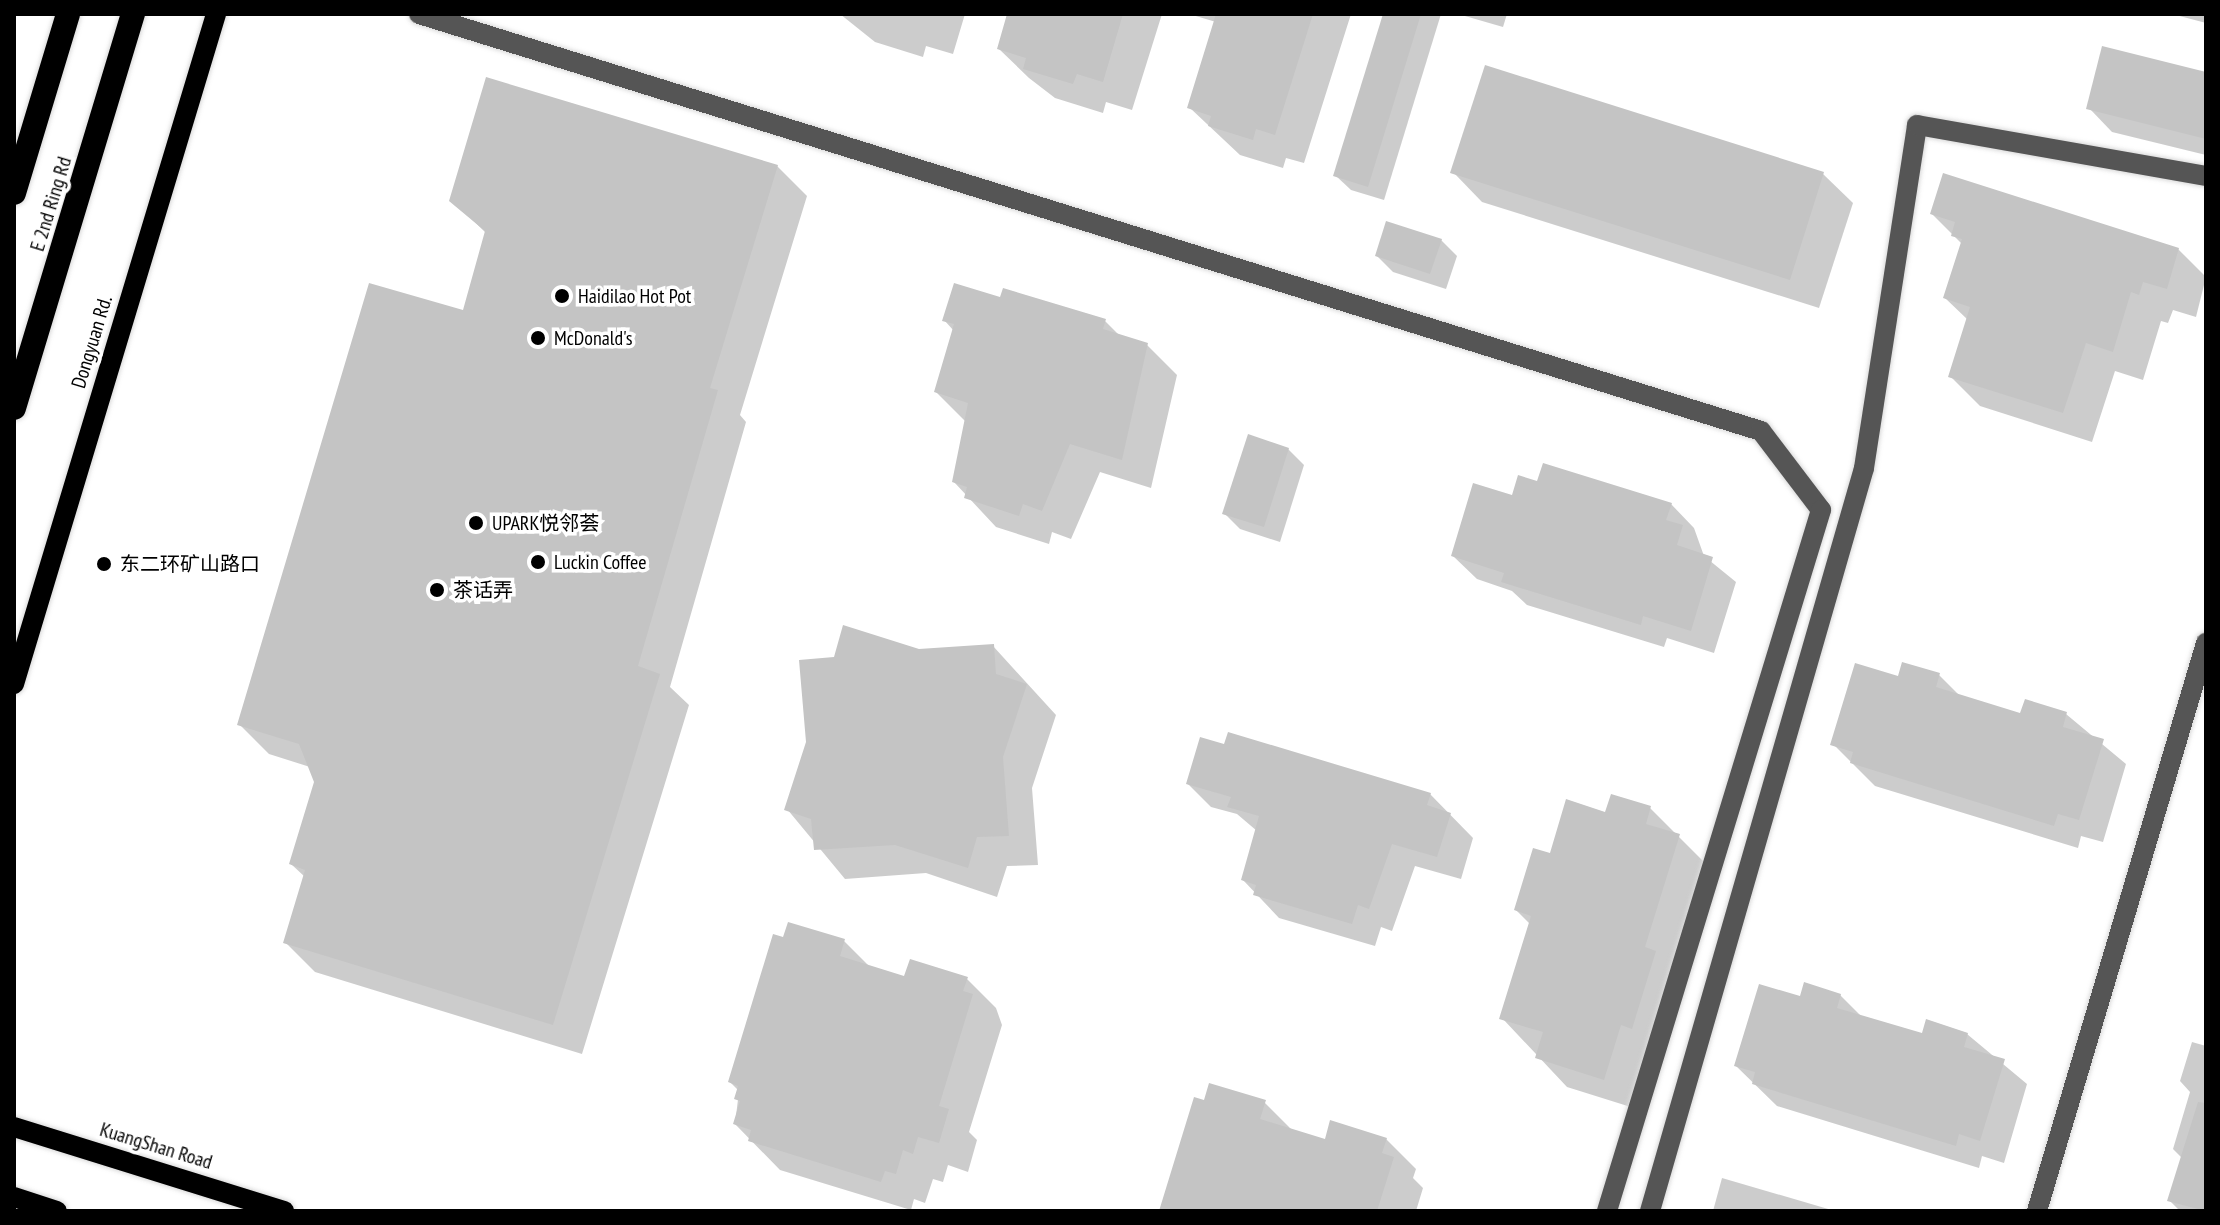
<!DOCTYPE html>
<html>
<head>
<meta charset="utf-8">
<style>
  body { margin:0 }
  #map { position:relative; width:2220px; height:1225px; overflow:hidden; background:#fff; font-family:"PT Sans Narrow","Noto Sans SC",sans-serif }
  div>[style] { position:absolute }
  .shadow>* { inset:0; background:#0003 }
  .building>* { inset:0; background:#c4c4c4 }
  .roads { filter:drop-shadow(0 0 2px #dbdbdb) drop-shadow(0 0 2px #dbdbdb) }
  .minor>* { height:20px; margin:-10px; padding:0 10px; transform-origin:10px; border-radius:10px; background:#555 }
  .major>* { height:20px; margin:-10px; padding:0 10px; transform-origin:10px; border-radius:10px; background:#000 }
  .highway>* { height:24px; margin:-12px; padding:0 12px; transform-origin:12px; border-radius:12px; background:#000 }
  .dots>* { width:22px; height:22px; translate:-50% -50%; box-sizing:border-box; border:4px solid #fff; border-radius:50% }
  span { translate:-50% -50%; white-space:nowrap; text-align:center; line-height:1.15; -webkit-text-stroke:7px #fff; paint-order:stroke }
  .street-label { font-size:20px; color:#000 }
  .poi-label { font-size:20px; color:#000 }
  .left { translate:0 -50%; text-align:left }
  .frame { position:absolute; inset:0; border:16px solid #000; pointer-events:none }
</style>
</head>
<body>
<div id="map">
  <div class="shadow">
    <div style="clip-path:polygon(840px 14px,965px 14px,953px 54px,926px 46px,923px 57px,875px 42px)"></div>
    <div style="clip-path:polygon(1010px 14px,1162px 14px,1132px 110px,1106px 102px,1103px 113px,1055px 98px,1029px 78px,999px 49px)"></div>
    <div style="clip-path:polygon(1189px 14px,1351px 14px,1304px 163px,1286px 158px,1283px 168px,1240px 155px,1190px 108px,1216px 22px)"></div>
    <div style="clip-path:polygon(1385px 14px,1441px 14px,1384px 200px,1351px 190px,1335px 175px)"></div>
    <div style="clip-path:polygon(1458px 14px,1507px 14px,1503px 27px)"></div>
    <div style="clip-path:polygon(2172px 14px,2206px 14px,2206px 23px)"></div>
    <div style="clip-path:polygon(2206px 74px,2206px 155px,2112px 132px,2089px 108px)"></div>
    <div style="clip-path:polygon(777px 166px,807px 196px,740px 415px,746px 422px,670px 687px,689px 705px,582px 1054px,315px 972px,285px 942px,305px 877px,291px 864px,316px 782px,310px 767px,269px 754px,239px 724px,464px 313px,487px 234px,452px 200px)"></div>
    <div style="clip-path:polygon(1453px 172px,1823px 174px,1853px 203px,1819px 308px,1482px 202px)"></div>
    <div style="clip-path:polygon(1932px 214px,2178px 249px,2206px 277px,2196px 317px,2173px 310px,2168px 323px,2161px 321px,2143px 380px,2115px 371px,2092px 442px,1980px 406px,1950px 376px,1968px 320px,1945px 298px,1962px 244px)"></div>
    <div style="clip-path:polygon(1441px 240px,1457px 256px,1446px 289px,1393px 272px,1377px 256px)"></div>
    <div style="clip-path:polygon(1002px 300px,1105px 321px,1121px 337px,1147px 345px,1177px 375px,1151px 488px,1100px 472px,1071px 539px,1052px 532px,1049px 544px,996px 527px,954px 482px,966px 422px,936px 392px,954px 331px,944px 320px)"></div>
    <div style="clip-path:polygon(1288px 449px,1304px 465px,1280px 542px,1240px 529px,1224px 513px)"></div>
    <div style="clip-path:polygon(1539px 483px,1671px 504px,1694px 528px,1704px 556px,1736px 582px,1714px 653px,1667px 638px,1664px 647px,1527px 605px,1512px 591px,1477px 579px,1453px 556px)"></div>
    <div style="clip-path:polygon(993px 646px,1056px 715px,1032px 788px,1038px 865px,1007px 866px,997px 897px,926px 873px,845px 879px,787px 809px,919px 651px)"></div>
    <div style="clip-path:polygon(1939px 675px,1961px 697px,2022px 716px,2066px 714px,2126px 764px,2103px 842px,2081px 836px,2078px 848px,1875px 786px,1833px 744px,1899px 679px)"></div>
    <div style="clip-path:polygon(1188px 784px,1430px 794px,1473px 838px,1461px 879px,1415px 866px,1392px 931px,1381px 927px,1375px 946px,1279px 918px,1243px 880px,1257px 831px,1237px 814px,1211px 807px)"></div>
    <div style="clip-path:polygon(1650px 808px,1708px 866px,1634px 1108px,1567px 1087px,1502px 1018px,1530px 924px,1516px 910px,1551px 856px,1606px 814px)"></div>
    <div style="clip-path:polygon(785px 940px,844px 941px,871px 968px,906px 979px,966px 978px,996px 1008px,1002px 1025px,969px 1132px,977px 1140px,968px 1172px,948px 1165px,943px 1182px,933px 1179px,925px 1203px,914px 1199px,911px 1210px,780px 1170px,735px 1124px,739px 1091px,730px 1082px)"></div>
    <div style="clip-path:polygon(1840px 995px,1862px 1017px,1923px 1035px,1967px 1034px,2027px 1084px,2004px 1163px,1982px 1156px,1979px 1168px,1777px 1106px,1736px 1066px,1801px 999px)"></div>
    <div style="clip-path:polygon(2192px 1042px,2206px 1046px,2206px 1211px,2180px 1211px,2169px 1200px,2182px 1158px,2173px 1149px,2190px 1092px,2180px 1081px)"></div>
    <div style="clip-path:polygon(1205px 1102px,1264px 1102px,1294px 1132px,1326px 1142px,1386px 1139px,1416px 1169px,1413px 1178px,1423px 1188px,1416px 1211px,1161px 1211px)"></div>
    <div style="clip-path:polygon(1722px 1178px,1835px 1211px,1713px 1211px)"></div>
  </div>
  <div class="building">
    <div style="clip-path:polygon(1007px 14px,1123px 14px,1103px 82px,1077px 74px,1073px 84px,1023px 69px,1026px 58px,997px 49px)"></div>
    <div style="clip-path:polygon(1216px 14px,1313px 14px,1275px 135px,1256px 129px,1253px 140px,1208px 126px,1211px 116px,1187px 108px)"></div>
    <div style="clip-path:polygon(1383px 14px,1421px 14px,1368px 187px,1333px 176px)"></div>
    <div style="clip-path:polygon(2102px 46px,2206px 72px,2206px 139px,2086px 109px)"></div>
    <div style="clip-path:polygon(1485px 65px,1824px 172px,1790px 280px,1450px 173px)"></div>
    <div style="clip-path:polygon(486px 77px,778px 165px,710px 388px,718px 390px,638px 666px,660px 674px,553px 1025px,283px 943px,305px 870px,289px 864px,314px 782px,299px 744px,237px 725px,369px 283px,463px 310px,485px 231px,449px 201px)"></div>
    <div style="clip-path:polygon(1943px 173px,2179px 248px,2167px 289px,2143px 282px,2139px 295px,2131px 292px,2113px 352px,2086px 343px,2063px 413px,1948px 377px,1970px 307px,1943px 298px,1962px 239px,1951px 236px,1955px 222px,1930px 214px)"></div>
    <div style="clip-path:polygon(1386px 221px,1442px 239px,1430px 274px,1375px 256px)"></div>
    <div style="clip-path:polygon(954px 283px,1000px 297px,1003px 288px,1106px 319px,1103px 329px,1148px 343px,1122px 460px,1070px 444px,1042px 511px,1023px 504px,1019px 516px,964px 498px,967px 487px,952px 482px,968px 403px,934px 392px,954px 324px,942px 321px)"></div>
    <div style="clip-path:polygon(1248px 434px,1289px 448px,1264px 527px,1222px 514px)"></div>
    <div style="clip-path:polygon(1543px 463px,1672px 503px,1666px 520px,1683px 525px,1677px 545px,1713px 557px,1691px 631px,1643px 616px,1641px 625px,1501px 582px,1504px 573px,1451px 556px,1473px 483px,1512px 495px,1518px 475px,1537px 481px)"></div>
    <div style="clip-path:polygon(843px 625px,919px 649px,994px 644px,996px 674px,1027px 684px,1003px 757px,1009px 836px,977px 837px,968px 868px,895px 845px,814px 850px,811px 819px,784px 810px,806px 742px,799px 660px,834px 657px)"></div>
    <div style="clip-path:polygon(1902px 662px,1940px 673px,1936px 687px,2020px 713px,2025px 699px,2067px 712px,2063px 727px,2104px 739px,2079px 820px,2058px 814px,2054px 826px,1850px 763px,1853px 752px,1830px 745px,1855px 663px,1898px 676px)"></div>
    <div style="clip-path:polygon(1228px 732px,1431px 793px,1427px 805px,1451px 813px,1437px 857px,1392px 844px,1369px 909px,1358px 905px,1352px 924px,1253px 895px,1256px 885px,1241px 880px,1259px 816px,1227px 807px,1231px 797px,1186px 784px,1200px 737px,1224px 744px)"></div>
    <div style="clip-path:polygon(1611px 794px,1651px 806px,1646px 824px,1680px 834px,1645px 947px,1656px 951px,1632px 1029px,1621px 1025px,1604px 1080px,1535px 1058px,1543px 1032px,1499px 1019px,1531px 916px,1514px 910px,1533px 848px,1550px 853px,1566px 799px,1605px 812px)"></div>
    <div style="clip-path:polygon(788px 922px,845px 939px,840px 956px,904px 976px,910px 959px,968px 977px,963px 991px,973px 994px,939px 1106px,949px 1109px,939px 1143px,918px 1137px,913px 1154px,903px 1150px,896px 1174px,885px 1171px,881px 1182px,748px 1141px,751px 1130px,733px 1124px,740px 1101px,734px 1099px,738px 1086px,728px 1082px,773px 934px,783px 937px)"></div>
    <div style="clip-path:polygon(1804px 982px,1841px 994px,1837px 1008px,1922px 1033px,1926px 1019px,1968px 1033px,1964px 1047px,2005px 1059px,1980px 1141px,1959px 1134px,1956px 1146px,1752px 1084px,1755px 1072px,1734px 1066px,1759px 984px,1800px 996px)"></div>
    <div style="clip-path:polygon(1209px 1083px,1266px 1100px,1260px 1119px,1325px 1139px,1330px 1120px,1387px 1138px,1382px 1153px,1394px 1157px,1377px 1211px,1159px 1211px,1194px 1097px,1204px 1100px)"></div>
    <div style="clip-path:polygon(2198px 1102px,2206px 1103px,2206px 1211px,2167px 1201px)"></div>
  </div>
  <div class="roads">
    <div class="minor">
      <div style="left:419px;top:14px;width:1405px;rotate:17.26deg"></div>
      <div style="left:1761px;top:431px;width:99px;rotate:52.8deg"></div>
      <div style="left:1821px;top:510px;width:733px;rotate:106.98deg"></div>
      <div style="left:1650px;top:1211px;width:773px;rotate:-73.93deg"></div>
      <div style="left:1864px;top:468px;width:347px;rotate:-81.2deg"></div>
      <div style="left:1917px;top:125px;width:293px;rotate:10deg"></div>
      <div style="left:2037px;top:1211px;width:593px;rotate:-73.43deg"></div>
    </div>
    <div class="major">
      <div style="left:14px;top:684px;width:700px;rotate:-73.22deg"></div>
      <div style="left:14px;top:1127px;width:283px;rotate:17.3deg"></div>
      <div style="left:14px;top:1197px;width:45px;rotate:18deg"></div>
    </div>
    <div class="highway">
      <div style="left:14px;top:193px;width:187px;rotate:-73.2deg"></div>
      <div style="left:14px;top:408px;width:412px;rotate:-73.2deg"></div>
    </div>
  </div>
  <div class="dots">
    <div style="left:562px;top:296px;background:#000"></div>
    <div style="left:538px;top:338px;background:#000"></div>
    <div style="left:476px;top:523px;background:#000"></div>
    <div style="left:538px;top:562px;background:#000"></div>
    <div style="left:104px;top:564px;background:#000"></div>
    <div style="left:437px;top:590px;background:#000"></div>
  </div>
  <div class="street-label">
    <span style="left:51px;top:204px;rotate:-73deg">E 2nd Ring Rd</span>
    <span style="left:92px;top:342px;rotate:-73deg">Dongyuan Rd.</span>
    <span style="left:156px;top:1146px;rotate:17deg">KuangShan Road</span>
  </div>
  <div class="poi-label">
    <span class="left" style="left:578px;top:296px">Haidilao Hot Pot</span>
    <span class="left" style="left:554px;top:338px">McDonald's</span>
    <span class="left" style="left:492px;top:523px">UPARK悦邻荟</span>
    <span class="left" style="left:554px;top:562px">Luckin Coffee</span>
    <span class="left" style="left:120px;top:564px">东二环矿山路口</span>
    <span class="left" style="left:453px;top:590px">茶话弄</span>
  </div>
  <div class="frame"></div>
</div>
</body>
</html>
